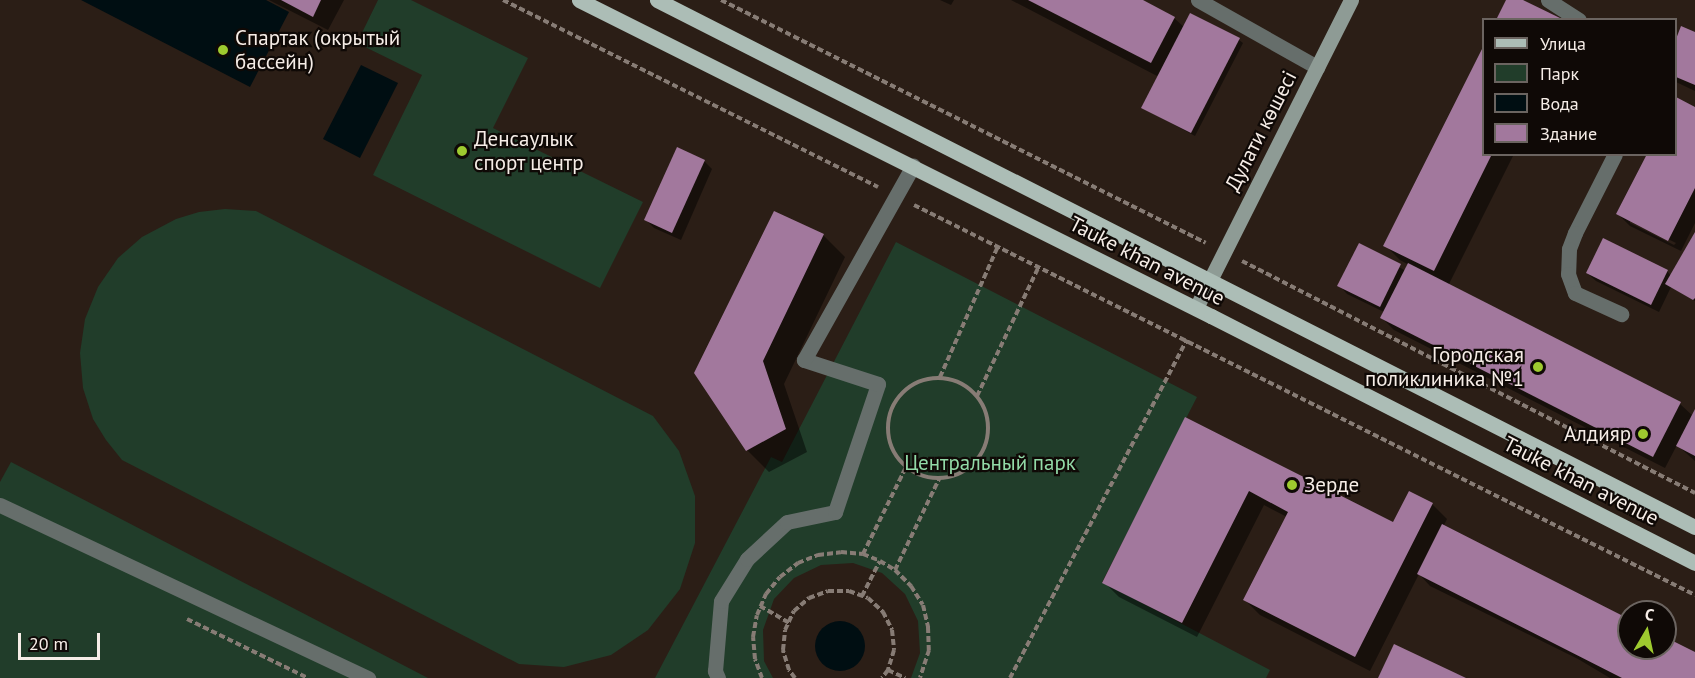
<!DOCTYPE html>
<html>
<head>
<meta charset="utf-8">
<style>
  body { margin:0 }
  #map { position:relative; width:1695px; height:678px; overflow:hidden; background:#2b1e16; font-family:"PT Sans",sans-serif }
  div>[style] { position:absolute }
  .green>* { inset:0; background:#213d2a }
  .water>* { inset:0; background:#000e12 }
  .round { border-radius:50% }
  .shadow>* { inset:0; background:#0007 }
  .building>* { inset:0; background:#a2789d }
  .path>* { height:4px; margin-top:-2px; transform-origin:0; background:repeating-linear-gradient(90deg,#877c75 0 6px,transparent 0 9px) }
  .path>.ring { margin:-2px; padding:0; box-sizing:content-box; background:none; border:4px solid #877c75; border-radius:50% }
  .lane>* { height:15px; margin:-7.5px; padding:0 7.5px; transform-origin:7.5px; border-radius:7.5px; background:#666e6b }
  .street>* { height:15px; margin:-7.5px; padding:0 7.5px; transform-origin:7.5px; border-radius:7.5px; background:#666e6b }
  .secondary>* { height:15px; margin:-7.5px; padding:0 7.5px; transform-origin:7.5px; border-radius:7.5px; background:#8e9b95 }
  .primary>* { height:15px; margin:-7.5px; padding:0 7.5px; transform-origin:7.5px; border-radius:7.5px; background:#acbdb6 }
  .dots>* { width:16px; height:16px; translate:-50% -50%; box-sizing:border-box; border:3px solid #0f0906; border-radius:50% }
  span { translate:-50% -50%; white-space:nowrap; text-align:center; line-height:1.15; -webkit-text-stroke:4.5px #0f0906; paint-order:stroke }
  .poi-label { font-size:21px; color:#f6ede7 }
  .left { translate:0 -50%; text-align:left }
  .right { translate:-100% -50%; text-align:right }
  .street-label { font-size:21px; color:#f6ede7 }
  .park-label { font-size:21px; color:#92daa7 }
  .legend { position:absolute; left:1482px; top:18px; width:195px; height:138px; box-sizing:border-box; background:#0f0906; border:2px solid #6b6460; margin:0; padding:8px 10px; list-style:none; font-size:18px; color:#f6ede7 }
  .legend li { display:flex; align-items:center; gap:12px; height:30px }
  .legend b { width:30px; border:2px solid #6b6460 }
  .north { position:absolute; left:1617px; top:600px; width:60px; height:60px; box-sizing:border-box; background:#0f0906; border:2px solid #6b6460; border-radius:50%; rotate:9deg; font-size:16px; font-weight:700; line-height:24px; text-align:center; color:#f6ede7 }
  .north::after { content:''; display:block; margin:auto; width:21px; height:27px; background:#9eca2f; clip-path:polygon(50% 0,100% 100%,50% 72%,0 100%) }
  .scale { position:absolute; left:18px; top:633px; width:82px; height:27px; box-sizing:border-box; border:3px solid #f6ede7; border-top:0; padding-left:8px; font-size:18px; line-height:21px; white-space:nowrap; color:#f6ede7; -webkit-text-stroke:4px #0f0906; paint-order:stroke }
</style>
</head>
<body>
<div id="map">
  <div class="green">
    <div style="clip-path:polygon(378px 0,411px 0,528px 58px,493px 128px,643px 202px,600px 288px,373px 175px,422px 75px,357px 43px)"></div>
    <div style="clip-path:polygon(225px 209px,256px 211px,653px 416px,679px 451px,695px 496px,695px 543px,680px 589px,648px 630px,611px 655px,564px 667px,519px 664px,122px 460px,106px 440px,93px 419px,83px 388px,80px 353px,85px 319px,98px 287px,118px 258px,142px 237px,176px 219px,199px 212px)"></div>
    <div style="clip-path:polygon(896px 242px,1197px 397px,1102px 582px,1270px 670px,1266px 678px,911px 678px,920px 653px,918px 621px,905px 594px,882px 573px,853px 563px,821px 565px,794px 578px,774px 599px,763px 630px,764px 661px,773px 678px,655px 678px,771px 457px,782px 462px)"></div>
    <div style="clip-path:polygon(11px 462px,428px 678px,0 678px,0 482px)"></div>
  </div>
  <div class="water">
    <div style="clip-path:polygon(81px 0,266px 0,289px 12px,250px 87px)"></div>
    <div style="clip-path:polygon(361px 65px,398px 83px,360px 158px,323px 139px)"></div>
    <div class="round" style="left:815px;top:621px;width:50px;height:50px"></div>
  </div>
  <div class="shadow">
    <div style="clip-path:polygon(269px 0,344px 0,328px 30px)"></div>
    <div style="clip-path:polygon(940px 0,954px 0,951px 5px)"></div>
    <div style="clip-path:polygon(1011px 0,1140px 0,1174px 18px,1184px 27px,1239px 40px,1243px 43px,1195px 136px,1143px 108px,1159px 77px)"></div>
    <div style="clip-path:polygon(1508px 0,1520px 0,1559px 20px,1498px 20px)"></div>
    <div style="clip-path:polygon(1682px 28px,1695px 34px,1695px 91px,1676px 82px,1676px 43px)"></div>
    <div style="clip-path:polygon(evenodd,1676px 99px,1695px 109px,1695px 223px,1681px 251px,1630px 226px,1618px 214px,1676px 154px,1676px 99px,1630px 220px,1676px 243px,1674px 245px,1630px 223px,1630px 220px)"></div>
    <div style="clip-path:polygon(1484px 154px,1514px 154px,1448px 286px,1680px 404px,1693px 416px,1695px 412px,1695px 461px,1677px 445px,1665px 468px,1394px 330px,1382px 318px,1384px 312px,1347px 294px,1339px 285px,1360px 245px,1406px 271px,1409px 265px,1400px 260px,1385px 245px)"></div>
    <div style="clip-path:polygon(704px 161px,712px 169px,681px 240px,654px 228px,646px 220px)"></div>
    <div style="clip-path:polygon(823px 235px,845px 257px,784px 384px,807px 452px,769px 472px,747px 450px,696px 372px)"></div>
    <div style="clip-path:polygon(1695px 235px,1695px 301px,1671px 287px,1659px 312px,1596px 281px,1587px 273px,1667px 271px,1671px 276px)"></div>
    <div style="clip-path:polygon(1186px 419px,1394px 524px,1432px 504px,1447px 519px,1443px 527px,1629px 621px,1629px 648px,1665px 648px,1665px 639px,1695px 654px,1695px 678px,1610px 678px,1578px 659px,1430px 586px,1419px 574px,1370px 671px,1260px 615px,1245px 600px,1287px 517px,1264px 505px,1197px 637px,1119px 597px,1104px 582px)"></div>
  </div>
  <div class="building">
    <div style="clip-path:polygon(281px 0,321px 0,313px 17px)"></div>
    <div style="clip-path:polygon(1028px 0,1143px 0,1175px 17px,1151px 63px)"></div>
    <div style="clip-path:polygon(1506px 0,1523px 0,1560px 18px,1496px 20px)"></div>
    <div style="clip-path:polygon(1190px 13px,1240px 38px,1191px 133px,1141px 108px)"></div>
    <div style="clip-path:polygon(1681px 26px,1695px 32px,1695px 85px,1676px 77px,1676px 39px)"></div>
    <div style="clip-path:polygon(1484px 45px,1484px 154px,1492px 154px,1434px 271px,1383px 246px)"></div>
    <div style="clip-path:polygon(1676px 97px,1695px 107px,1695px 188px,1668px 241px,1616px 214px,1647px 154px,1676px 154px)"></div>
    <div style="clip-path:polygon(677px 147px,705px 160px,672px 233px,644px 220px)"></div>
    <div style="clip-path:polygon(774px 211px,824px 234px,763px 361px,786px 429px,746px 451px,694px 373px)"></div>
    <div style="clip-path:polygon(1695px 232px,1695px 298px,1693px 300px,1665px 284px)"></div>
    <div style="clip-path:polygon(1603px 238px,1668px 270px,1651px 305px,1586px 273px)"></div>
    <div style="clip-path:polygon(1359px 243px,1401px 264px,1380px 307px,1337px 286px)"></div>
    <div style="clip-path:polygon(1408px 263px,1681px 402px,1653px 457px,1380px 318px)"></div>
    <div style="clip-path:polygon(1695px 409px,1695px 456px,1676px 446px)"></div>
    <div style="clip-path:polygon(1185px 417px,1393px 522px,1409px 491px,1433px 503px,1355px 657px,1243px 600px,1288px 512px,1249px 491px,1182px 623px,1102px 583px)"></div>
    <div style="clip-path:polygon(1442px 524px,1629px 619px,1629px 648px,1665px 648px,1665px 637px,1695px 652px,1695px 678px,1622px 678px,1417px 574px)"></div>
    <div style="clip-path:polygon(1394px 644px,1466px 678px,1378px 678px)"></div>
  </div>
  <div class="path">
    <div style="left:503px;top:0;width:419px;rotate:26.5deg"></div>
    <div style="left:721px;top:0;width:542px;rotate:26.61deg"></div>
    <div style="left:914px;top:205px;width:873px;rotate:26.54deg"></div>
    <div style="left:1242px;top:261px;width:509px;rotate:27.12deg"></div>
    <div style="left:940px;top:377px;width:143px;rotate:-66.1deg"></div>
    <div class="ring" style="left:888px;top:378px;width:96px;height:96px"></div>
    <div style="left:977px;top:396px;width:144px;rotate:-64.5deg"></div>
    <div style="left:863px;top:554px;width:97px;rotate:-63.7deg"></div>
    <div style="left:895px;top:570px;width:103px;rotate:-64.2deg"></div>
    <div style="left:862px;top:596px;width:39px;rotate:-63deg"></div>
    <div style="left:760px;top:606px;width:34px;rotate:30deg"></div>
    <div style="left:187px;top:619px;width:135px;rotate:26deg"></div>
    <div style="left:888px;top:670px;width:19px;rotate:25deg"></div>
    <div style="left:762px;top:678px;width:20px;rotate:-110deg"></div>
    <div style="left:755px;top:659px;width:22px;rotate:-95deg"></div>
    <div style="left:753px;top:637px;width:22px;rotate:-80deg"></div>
    <div style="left:757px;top:615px;width:23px;rotate:-67deg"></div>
    <div style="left:766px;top:594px;width:22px;rotate:-51deg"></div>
    <div style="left:780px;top:577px;width:23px;rotate:-38deg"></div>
    <div style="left:798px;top:563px;width:22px;rotate:-22deg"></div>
    <div style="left:818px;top:555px;width:23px;rotate:-7deg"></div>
    <div style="left:841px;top:552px;width:22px;rotate:5deg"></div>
    <div style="left:863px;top:554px;width:18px;rotate:22deg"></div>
    <div style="left:880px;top:561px;width:17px;rotate:31deg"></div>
    <div style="left:895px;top:570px;width:23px;rotate:45deg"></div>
    <div style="left:911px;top:586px;width:22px;rotate:58deg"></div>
    <div style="left:923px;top:605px;width:23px;rotate:77deg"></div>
    <div style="left:928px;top:627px;width:23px;rotate:88deg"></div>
    <div style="left:929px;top:650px;width:29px;rotate:108deg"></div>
    <div style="left:795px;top:678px;width:10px;rotate:-127deg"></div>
    <div style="left:789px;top:670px;width:21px;rotate:-107deg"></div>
    <div style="left:783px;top:650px;width:20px;rotate:-84deg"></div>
    <div style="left:785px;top:630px;width:21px;rotate:-65deg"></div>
    <div style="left:794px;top:611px;width:20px;rotate:-41deg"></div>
    <div style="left:809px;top:598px;width:20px;rotate:-20deg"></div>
    <div style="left:828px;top:591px;width:21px"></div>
    <div style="left:849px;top:591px;width:20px;rotate:20deg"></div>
    <div style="left:868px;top:598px;width:21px;rotate:43deg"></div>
    <div style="left:883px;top:612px;width:20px;rotate:63deg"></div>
    <div style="left:892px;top:630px;width:20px;rotate:84deg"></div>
    <div style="left:894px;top:650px;width:21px;rotate:107deg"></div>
    <div style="left:888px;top:670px;width:10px;rotate:127deg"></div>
    <div style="left:1010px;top:678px;width:382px;rotate:-62.4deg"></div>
  </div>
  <div class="lane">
    <div style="left:0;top:505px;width:407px;rotate:25.2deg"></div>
    <div style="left:718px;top:678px;width:8px;rotate:-113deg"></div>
    <div style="left:715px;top:671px;width:70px;rotate:-85.1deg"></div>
    <div style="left:721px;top:601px;width:49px;rotate:-58.2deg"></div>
    <div style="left:747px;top:559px;width:54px;rotate:-42.8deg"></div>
    <div style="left:787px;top:522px;width:49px;rotate:-11.8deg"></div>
    <div style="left:835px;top:512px;width:135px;rotate:-71.4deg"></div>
    <div style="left:878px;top:384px;width:78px;rotate:-162deg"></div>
    <div style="left:804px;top:360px;width:223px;rotate:-60.7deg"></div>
  </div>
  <div class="street">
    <div style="left:1198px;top:0;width:137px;rotate:29.4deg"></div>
    <div style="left:1548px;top:0;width:37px;rotate:33deg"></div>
    <div style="left:1615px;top:154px;width:89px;rotate:116.9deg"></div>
    <div style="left:1575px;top:233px;width:17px;rotate:111deg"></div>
    <div style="left:1569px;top:249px;width:25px;rotate:92deg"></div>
    <div style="left:1568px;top:274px;width:20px;rotate:70deg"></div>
    <div style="left:1575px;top:293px;width:51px;rotate:24.5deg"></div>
  </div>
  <div class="secondary">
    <div style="left:1196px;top:308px;width:345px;rotate:-63.3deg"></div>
  </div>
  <div class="primary">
    <div style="left:579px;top:0;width:707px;rotate:26.57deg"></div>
    <div style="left:1211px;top:316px;width:543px;rotate:27.04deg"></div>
    <div style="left:657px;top:0;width:1164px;rotate:26.92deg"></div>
  </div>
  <div class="dots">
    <div style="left:223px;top:50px;background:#9eca2f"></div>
    <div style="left:462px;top:151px;background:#9eca2f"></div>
    <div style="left:1538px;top:367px;background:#9eca2f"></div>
    <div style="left:1643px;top:434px;background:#9eca2f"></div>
    <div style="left:1292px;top:485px;background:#9eca2f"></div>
  </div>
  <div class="poi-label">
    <span class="left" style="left:235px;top:50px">Спартак (окрытый<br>бассейн)</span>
    <span class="left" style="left:474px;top:151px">Денсаулык<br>спорт центр</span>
    <span class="right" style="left:1524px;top:367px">Городская<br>поликлиника №1</span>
    <span class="right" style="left:1631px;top:434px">Алдияр</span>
    <span class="left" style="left:1304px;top:485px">Зерде</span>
  </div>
  <div class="street-label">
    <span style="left:1261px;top:131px;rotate:-63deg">Дулати көшесі</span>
    <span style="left:1147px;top:261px;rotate:27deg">Tauke khan avenue</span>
    <span style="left:1581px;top:481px;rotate:27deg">Tauke khan avenue</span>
  </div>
  <div class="park-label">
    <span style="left:990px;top:463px">Центральный парк</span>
  </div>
  <ul class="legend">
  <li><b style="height:8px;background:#acbdb6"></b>Улица</li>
  <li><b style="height:16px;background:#213d2a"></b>Парк</li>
  <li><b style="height:16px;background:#000e12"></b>Вода</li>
  <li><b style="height:16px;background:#a2789d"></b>Здание</li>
  </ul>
  <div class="north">С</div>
  <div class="scale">20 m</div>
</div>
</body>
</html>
